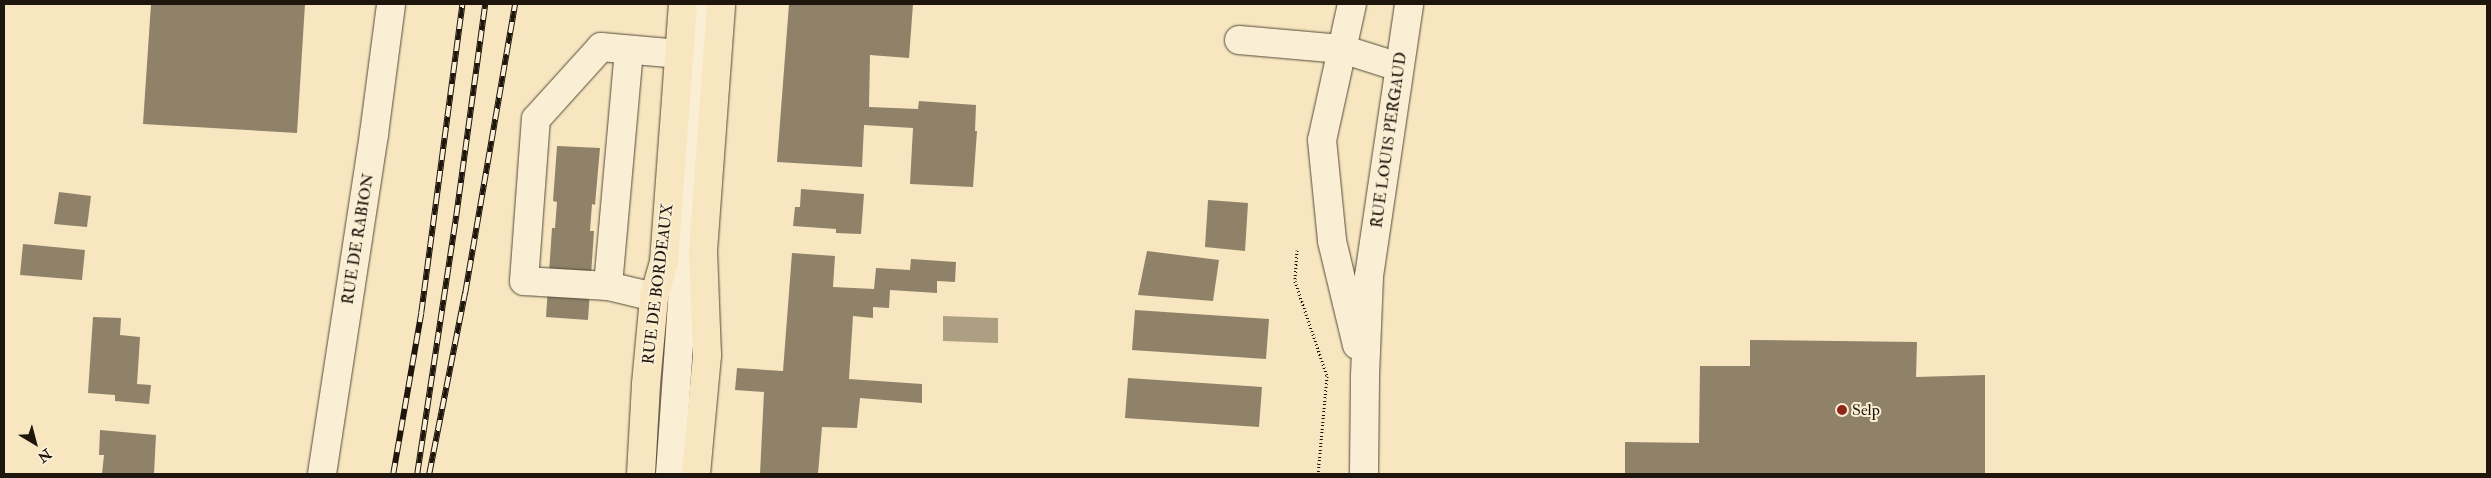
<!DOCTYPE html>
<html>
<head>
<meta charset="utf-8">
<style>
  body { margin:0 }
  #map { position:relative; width:2491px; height:478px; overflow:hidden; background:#f7e6bf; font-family:"IM FELL Double Pica",serif }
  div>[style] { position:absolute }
  .water>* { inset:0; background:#ad9f82 }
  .building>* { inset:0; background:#8f8269 }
  .path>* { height:3px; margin-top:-1.5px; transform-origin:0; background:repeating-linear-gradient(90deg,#1e160c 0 1px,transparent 0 3.5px) }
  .roads { filter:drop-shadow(0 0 1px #544a39) drop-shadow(0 0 1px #544a39) }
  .minor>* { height:28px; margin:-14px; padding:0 14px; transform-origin:14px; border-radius:14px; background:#faefd5 }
  .major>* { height:28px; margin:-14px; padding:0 14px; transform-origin:14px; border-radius:14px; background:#f7e6bf }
  .rail>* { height:5.5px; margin-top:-2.75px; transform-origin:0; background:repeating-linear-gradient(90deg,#faefd5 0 11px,#1e160c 0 22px); box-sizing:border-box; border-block:1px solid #1e160c }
  .dots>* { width:14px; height:14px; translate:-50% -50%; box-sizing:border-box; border:2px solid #faefd5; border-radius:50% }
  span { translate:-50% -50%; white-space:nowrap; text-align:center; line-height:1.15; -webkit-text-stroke:4px #faefd5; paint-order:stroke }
  .street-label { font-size:16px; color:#1e160c }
  .poi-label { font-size:16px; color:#1e160c }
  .left { translate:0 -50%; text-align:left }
  .frame { position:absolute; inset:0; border:5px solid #1e160c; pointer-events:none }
  .north { position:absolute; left:10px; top:418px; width:50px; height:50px; -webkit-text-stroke:4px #faefd5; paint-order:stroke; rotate:143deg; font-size:14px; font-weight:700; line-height:20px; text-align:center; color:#1e160c }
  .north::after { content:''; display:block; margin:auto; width:18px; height:22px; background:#1e160c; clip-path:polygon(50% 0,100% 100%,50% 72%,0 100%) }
</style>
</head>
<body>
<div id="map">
  <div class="water">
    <div style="clip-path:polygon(943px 316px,998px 318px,998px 343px,943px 341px)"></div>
  </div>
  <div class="building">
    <div style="clip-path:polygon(151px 4px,305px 4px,297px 133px,143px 124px)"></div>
    <div style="clip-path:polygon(789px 4px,913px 4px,909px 58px,870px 55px,869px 107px,918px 109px,919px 101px,976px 105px,975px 131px,977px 131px,973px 187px,910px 184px,913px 128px,864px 125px,862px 167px,777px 162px)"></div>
    <div style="clip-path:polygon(557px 146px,600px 148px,595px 205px,592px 204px,590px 231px,594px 231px,588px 320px,546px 317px,552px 228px,555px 228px,557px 202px,553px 201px)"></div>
    <div style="clip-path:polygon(801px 189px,864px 194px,861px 234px,836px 233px,836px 229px,793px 226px,795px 207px,800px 207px)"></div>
    <div style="clip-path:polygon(59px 192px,91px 196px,87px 227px,54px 224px)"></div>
    <div style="clip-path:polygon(1208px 200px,1248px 203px,1245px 251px,1205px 247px)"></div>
    <div style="clip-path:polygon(23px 244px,85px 250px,82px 280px,20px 275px)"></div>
    <div style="clip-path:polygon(1147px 251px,1219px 260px,1213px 301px,1138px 295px)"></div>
    <div style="clip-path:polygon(792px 253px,835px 256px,833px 287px,874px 289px,876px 268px,910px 270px,911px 259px,956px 262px,955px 282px,937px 281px,937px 293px,890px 290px,889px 308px,873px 307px,873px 318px,853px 316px,849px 379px,922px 384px,922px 403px,860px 398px,857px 428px,822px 427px,818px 474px,760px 474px,764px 392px,735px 390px,737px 368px,783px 371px)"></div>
    <div style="clip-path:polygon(1135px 310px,1269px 319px,1266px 359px,1132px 350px)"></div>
    <div style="clip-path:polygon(93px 317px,121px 318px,120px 335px,140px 337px,137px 384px,151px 385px,149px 404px,115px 401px,115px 395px,88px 393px)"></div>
    <div style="clip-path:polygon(1750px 340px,1917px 342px,1916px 377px,1985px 375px,1985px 474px,1625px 474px,1625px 442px,1699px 443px,1700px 366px,1750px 366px)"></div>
    <div style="clip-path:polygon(1128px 378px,1262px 387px,1259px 427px,1125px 418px)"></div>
    <div style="clip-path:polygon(100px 430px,156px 435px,154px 474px,102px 474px,104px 455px,99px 455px)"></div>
  </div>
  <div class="path">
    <div style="left:1297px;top:250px;width:31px;rotate:94deg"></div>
    <div style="left:1295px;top:281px;width:100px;rotate:71.4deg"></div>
    <div style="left:1327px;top:376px;width:98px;rotate:95.2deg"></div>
  </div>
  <div class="roads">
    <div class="minor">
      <div style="left:1352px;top:4px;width:139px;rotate:102.4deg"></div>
      <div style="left:1322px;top:140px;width:101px;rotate:84.3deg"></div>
      <div style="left:1332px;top:241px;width:107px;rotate:76.5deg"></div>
      <div style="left:1239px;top:40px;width:103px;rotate:5deg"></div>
      <div style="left:1342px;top:49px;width:60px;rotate:17.5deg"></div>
      <div style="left:629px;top:50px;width:237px;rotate:95.1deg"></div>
      <div style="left:608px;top:286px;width:84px;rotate:-176.6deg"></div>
      <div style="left:524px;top:281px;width:162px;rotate:-85.8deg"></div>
      <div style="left:536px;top:119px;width:97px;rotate:-47.9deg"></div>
      <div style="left:601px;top:47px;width:79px;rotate:5.1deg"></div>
      <div style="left:608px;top:286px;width:47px;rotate:13.4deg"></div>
      <div style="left:322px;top:474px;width:344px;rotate:-81.3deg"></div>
      <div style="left:374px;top:134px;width:131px;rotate:-82.5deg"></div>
      <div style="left:670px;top:474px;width:471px;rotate:-86deg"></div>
      <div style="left:1364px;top:474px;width:98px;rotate:-89.4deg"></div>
      <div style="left:1365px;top:376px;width:100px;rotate:-87.7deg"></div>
      <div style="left:1369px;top:276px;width:275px;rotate:-81.6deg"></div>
    </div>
    <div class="major">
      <div style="left:641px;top:474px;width:90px;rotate:-86.8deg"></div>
      <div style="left:646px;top:384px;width:87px;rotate:-84.7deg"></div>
      <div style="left:654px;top:297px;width:36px;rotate:-74deg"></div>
      <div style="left:664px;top:262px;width:259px;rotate:-85.8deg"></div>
      <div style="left:696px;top:474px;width:120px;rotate:-84.7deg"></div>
      <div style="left:707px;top:355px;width:104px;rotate:-92.2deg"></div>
      <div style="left:703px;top:251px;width:248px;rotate:-85.8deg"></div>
    </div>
  </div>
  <div class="rail">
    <div style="left:393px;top:474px;width:163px;rotate:-80.1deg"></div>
    <div style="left:421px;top:313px;width:312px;rotate:-82.4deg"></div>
    <div style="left:417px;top:474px;width:261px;rotate:-81.4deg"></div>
    <div style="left:456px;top:216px;width:214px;rotate:-82.2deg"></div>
    <div style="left:429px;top:474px;width:185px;rotate:-78.8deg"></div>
    <div style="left:465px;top:293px;width:293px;rotate:-80.2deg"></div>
  </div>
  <div class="dots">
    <div style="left:1842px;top:410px;background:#8f2418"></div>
  </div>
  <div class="street-label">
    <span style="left:1389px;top:140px;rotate:-82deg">RUE LOUIS PERGAUD</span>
    <span style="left:358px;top:239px;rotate:-81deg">RUE DE RABION</span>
    <span style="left:658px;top:284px;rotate:-83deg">RUE DE BORDEAUX</span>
  </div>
  <div class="poi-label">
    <span class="left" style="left:1852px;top:410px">Selp</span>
  </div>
  <div class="frame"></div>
  <div class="north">N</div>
</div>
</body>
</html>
